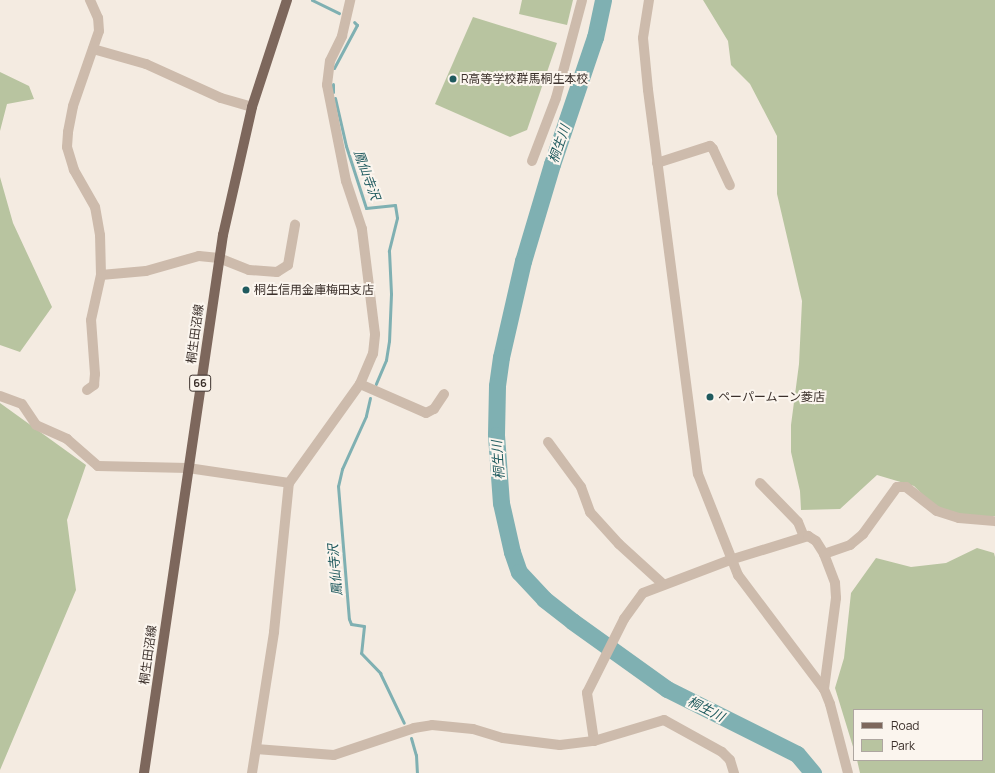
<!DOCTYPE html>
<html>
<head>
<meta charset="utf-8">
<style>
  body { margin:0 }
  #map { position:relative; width:995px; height:773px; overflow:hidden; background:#f4ebe1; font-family:Manrope,"Noto Sans JP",sans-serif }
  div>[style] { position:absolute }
  .green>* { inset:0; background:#b8c4a0 }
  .stream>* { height:3px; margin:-1.5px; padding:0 1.5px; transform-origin:1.5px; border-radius:1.5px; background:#7fb0b2 }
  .river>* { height:17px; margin:-8.5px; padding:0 8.5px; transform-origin:8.5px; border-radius:8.5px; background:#7fb0b2 }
  .minor>* { height:10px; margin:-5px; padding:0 5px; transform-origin:5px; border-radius:5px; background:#cdbbac }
  .tertiary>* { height:10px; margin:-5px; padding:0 5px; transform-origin:5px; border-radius:5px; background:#cdbbac }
  .primary>* { height:10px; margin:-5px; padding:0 5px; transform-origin:5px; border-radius:5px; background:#7d675c }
  .dots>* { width:11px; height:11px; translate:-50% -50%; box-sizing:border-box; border:2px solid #fbf5ee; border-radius:50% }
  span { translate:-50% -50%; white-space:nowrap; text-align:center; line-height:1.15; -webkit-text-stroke:4px #fbf5ee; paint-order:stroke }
  .shield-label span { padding:1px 3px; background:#fbf5ee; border:1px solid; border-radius:3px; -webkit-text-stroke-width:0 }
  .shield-label { font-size:11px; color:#3b302b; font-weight:700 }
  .poi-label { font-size:12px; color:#3b302b }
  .left { translate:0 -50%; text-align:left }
  .street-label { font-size:12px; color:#3b302b }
  .water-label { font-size:13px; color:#1f5a5e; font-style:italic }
  .legend { position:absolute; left:853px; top:709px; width:130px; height:52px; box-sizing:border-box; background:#fbf5ee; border:1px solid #aea6a0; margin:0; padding:5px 7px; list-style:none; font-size:12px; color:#3b302b }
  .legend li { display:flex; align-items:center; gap:8px; height:20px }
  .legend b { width:20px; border:1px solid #aea6a0 }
</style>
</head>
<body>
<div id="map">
  <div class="green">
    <div style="clip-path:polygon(522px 0,573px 0,567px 25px,519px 14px)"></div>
    <div style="clip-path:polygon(703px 0,995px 0,995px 516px,945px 517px,914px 486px,877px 475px,840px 509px,801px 510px,800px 491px,791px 452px,791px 425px,799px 364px,802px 301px,777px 194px,777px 136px,750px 84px,731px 65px,728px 41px)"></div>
    <div style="clip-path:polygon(473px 17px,557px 43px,527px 130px,510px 137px,435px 104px)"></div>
    <div style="clip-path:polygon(0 72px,29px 86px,34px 99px,7px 104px,0 131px)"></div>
    <div style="clip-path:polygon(0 177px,13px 223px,52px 307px,20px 352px,0 345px)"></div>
    <div style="clip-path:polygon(0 403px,86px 465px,67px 520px,76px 590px,0 770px)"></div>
    <div style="clip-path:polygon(977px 548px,994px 553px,995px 557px,995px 773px,860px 773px,857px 760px,982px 760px,982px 710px,854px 710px,854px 750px,835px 688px,844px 658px,851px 593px,876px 558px,911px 567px,946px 563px)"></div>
  </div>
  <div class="stream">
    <div style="left:312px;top:0;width:30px;rotate:26deg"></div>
    <div style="left:334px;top:68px;width:49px;rotate:-61.9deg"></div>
    <div style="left:357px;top:25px;width:4px;rotate:-135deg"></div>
    <div style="left:333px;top:84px;width:8px;rotate:90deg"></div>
    <div style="left:335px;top:98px;width:49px;rotate:77.1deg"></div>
    <div style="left:346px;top:146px;width:65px;rotate:72.1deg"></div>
    <div style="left:366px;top:208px;width:29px;rotate:-6deg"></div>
    <div style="left:395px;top:205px;width:13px;rotate:81deg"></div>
    <div style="left:397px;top:218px;width:34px;rotate:104deg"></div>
    <div style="left:389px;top:251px;width:43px;rotate:87.3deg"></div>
    <div style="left:391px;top:294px;width:47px;rotate:92.4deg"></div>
    <div style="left:389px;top:341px;width:19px;rotate:99deg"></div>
    <div style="left:386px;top:360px;width:26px;rotate:113deg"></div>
    <div style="left:370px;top:398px;width:18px;rotate:103deg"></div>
    <div style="left:366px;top:416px;width:58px;rotate:114.4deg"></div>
    <div style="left:342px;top:469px;width:17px;rotate:103deg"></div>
    <div style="left:338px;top:486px;width:133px;rotate:85.3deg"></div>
    <div style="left:349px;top:619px;width:5px;rotate:68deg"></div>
    <div style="left:351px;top:624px;width:13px;rotate:9deg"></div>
    <div style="left:364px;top:626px;width:27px;rotate:96deg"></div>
    <div style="left:361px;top:653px;width:28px;rotate:46deg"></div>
    <div style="left:380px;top:673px;width:55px;rotate:64.4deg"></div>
    <div style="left:411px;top:738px;width:18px;rotate:74deg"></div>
    <div style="left:416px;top:755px;width:18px;rotate:87deg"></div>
  </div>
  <div class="river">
    <div style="left:603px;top:0;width:38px;rotate:102deg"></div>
    <div style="left:595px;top:37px;width:134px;rotate:108.7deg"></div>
    <div style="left:552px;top:164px;width:101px;rotate:106.6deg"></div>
    <div style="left:523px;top:261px;width:98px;rotate:102.9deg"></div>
    <div style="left:501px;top:357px;width:29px;rotate:98deg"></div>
    <div style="left:497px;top:386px;width:49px;rotate:91.2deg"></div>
    <div style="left:496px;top:435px;width:68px;rotate:85.8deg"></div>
    <div style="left:501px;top:503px;width:50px;rotate:77.3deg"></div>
    <div style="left:512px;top:552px;width:21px;rotate:71deg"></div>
    <div style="left:519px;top:572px;width:37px;rotate:47deg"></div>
    <div style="left:544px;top:599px;width:36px;rotate:38deg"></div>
    <div style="left:572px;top:621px;width:117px;rotate:35.6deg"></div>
    <div style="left:667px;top:689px;width:145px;rotate:26.6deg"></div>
    <div style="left:797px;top:754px;width:25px;rotate:50deg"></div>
  </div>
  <div class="minor">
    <div style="left:93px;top:49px;width:55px;rotate:15.8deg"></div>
    <div style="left:146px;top:64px;width:82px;rotate:24.4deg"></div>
    <div style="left:221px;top:98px;width:32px;rotate:16deg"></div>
    <div style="left:532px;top:161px;width:67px;rotate:-69.1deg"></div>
    <div style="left:556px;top:98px;width:101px;rotate:-75.1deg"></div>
    <div style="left:657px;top:163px;width:56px;rotate:-17.8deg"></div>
    <div style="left:710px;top:146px;width:4px;rotate:45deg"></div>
    <div style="left:713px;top:149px;width:40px;rotate:65deg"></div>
    <div style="left:101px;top:275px;width:45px;rotate:-5.1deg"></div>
    <div style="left:146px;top:271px;width:55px;rotate:-15.8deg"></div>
    <div style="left:199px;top:256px;width:20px;rotate:6deg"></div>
    <div style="left:219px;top:258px;width:32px;rotate:22deg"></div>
    <div style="left:249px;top:270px;width:28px;rotate:4deg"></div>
    <div style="left:277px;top:272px;width:13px;rotate:-32deg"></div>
    <div style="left:288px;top:265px;width:41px;rotate:-80.1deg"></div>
    <div style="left:360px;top:384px;width:72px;rotate:23.7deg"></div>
    <div style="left:426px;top:413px;width:9px;rotate:-27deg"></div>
    <div style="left:434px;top:409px;width:18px;rotate:-56deg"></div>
    <div style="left:87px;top:390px;width:9px;rotate:-36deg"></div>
    <div style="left:94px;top:385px;width:11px;rotate:-85deg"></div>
    <div style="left:95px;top:374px;width:54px;rotate:-94.2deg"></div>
    <div style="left:91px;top:320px;width:46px;rotate:-77.5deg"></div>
    <div style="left:101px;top:275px;width:40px;rotate:-91.4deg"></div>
    <div style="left:100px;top:235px;width:28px;rotate:-100deg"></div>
    <div style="left:95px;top:207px;width:43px;rotate:-119.6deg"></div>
    <div style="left:74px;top:170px;width:24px;rotate:-107deg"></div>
    <div style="left:67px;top:147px;width:15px;rotate:-86deg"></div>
    <div style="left:68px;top:132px;width:26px;rotate:-79deg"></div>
    <div style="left:73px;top:106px;width:79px;rotate:-70.9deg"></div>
    <div style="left:99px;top:31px;width:13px;rotate:-94deg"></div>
    <div style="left:98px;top:18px;width:20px;rotate:-114deg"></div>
    <div style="left:0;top:396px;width:23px;rotate:20deg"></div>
    <div style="left:22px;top:404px;width:25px;rotate:56deg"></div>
    <div style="left:36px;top:425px;width:34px;rotate:24deg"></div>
    <div style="left:67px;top:439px;width:41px;rotate:41.1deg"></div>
    <div style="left:98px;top:466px;width:90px;rotate:1.3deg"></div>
    <div style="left:188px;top:468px;width:102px;rotate:8.4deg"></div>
    <div style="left:548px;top:442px;width:56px;rotate:53.7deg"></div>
    <div style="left:581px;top:487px;width:27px;rotate:70deg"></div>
    <div style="left:590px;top:512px;width:43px;rotate:47.8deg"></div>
    <div style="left:619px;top:544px;width:59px;rotate:42.3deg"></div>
    <div style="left:760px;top:483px;width:54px;rotate:45.7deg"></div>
    <div style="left:798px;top:522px;width:16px;rotate:68deg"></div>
    <div style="left:824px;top:554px;width:28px;rotate:-19deg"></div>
    <div style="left:850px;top:545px;width:17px;rotate:-40deg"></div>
    <div style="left:863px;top:534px;width:58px;rotate:-54.1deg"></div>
    <div style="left:897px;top:487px;width:9px"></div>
    <div style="left:906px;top:487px;width:39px;rotate:38deg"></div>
    <div style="left:937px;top:511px;width:23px;rotate:18deg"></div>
    <div style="left:959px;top:518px;width:36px;rotate:5deg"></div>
    <div style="left:594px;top:741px;width:49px;rotate:-98.3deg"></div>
    <div style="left:587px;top:693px;width:83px;rotate:-63.4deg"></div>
    <div style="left:624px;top:619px;width:32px;rotate:-54deg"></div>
    <div style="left:643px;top:593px;width:93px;rotate:-20.8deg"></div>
    <div style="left:730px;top:560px;width:82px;rotate:-17.1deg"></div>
    <div style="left:808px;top:536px;width:9px;rotate:32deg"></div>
    <div style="left:816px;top:541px;width:15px;rotate:58deg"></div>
    <div style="left:824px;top:554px;width:31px;rotate:69deg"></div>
    <div style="left:835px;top:583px;width:15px;rotate:86deg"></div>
    <div style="left:836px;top:598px;width:92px;rotate:97.5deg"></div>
    <div style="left:256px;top:749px;width:78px;rotate:4.4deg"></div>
    <div style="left:334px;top:755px;width:84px;rotate:-18.6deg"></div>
    <div style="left:414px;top:728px;width:18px;rotate:-9deg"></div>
    <div style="left:432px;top:725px;width:41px;rotate:5.6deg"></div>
    <div style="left:473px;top:729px;width:31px;rotate:17deg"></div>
    <div style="left:503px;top:738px;width:57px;rotate:7deg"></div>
    <div style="left:560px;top:745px;width:34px;rotate:-7deg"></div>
    <div style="left:594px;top:741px;width:73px;rotate:-16.7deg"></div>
    <div style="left:664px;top:720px;width:66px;rotate:28.9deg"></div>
    <div style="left:722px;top:752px;width:11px;rotate:45deg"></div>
    <div style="left:730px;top:760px;width:14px;rotate:73deg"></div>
    <div style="left:252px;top:773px;width:143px;rotate:-81.1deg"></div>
    <div style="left:274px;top:632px;width:150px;rotate:-84.3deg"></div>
    <div style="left:289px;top:483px;width:122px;rotate:-54.4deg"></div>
    <div style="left:360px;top:384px;width:33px;rotate:-67deg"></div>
    <div style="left:373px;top:354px;width:20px;rotate:-84deg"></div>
    <div style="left:375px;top:334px;width:106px;rotate:-97.1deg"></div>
    <div style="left:362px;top:229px;width:51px;rotate:-108.4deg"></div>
    <div style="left:346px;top:181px;width:98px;rotate:-101.2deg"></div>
    <div style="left:327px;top:85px;width:24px;rotate:-83deg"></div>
    <div style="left:330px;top:61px;width:28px;rotate:-64deg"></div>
    <div style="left:342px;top:36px;width:37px;rotate:-77deg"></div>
  </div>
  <div class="tertiary">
    <div style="left:649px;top:0;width:38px;rotate:99deg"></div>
    <div style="left:643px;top:38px;width:52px;rotate:84.5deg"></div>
    <div style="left:648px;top:90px;width:387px;rotate:82.6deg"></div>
    <div style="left:698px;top:474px;width:109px;rotate:68.4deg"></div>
    <div style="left:738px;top:575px;width:143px;rotate:53deg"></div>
    <div style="left:824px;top:689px;width:16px;rotate:68deg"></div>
    <div style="left:830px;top:704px;width:71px;rotate:75.4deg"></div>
  </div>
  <div class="primary">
    <div style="left:144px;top:773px;width:544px;rotate:-81.65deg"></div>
    <div style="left:223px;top:235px;width:131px;rotate:-77.2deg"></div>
    <div style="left:252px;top:107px;width:113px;rotate:-71.9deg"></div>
  </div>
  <div class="dots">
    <div style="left:453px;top:79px;background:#1f5a5e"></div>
    <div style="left:246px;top:290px;background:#1f5a5e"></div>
    <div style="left:710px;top:397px;background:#1f5a5e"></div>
  </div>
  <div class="shield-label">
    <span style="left:200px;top:383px">66</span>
  </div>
  <div class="poi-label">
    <span class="left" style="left:461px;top:79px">R高等学校群馬桐生本校</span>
    <span class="left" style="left:254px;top:290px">桐生信用金庫梅田支店</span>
    <span class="left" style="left:718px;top:397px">ペーパームーン菱店</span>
  </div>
  <div class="street-label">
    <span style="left:195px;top:334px;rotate:-82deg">桐生田沼線</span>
    <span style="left:148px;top:655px;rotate:-82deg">桐生田沼線</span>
  </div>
  <div class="water-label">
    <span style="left:559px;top:144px;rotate:-71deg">桐生川</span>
    <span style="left:367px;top:175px;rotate:70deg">鳳仙寺沢</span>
    <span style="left:498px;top:460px;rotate:-94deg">桐生川</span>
    <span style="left:335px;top:570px;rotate:-95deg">鳳仙寺沢</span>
    <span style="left:706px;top:709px;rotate:27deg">桐生川</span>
  </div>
  <ul class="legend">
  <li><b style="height:5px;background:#7d675c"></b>Road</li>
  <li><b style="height:11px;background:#b8c4a0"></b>Park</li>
  </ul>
</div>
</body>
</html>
